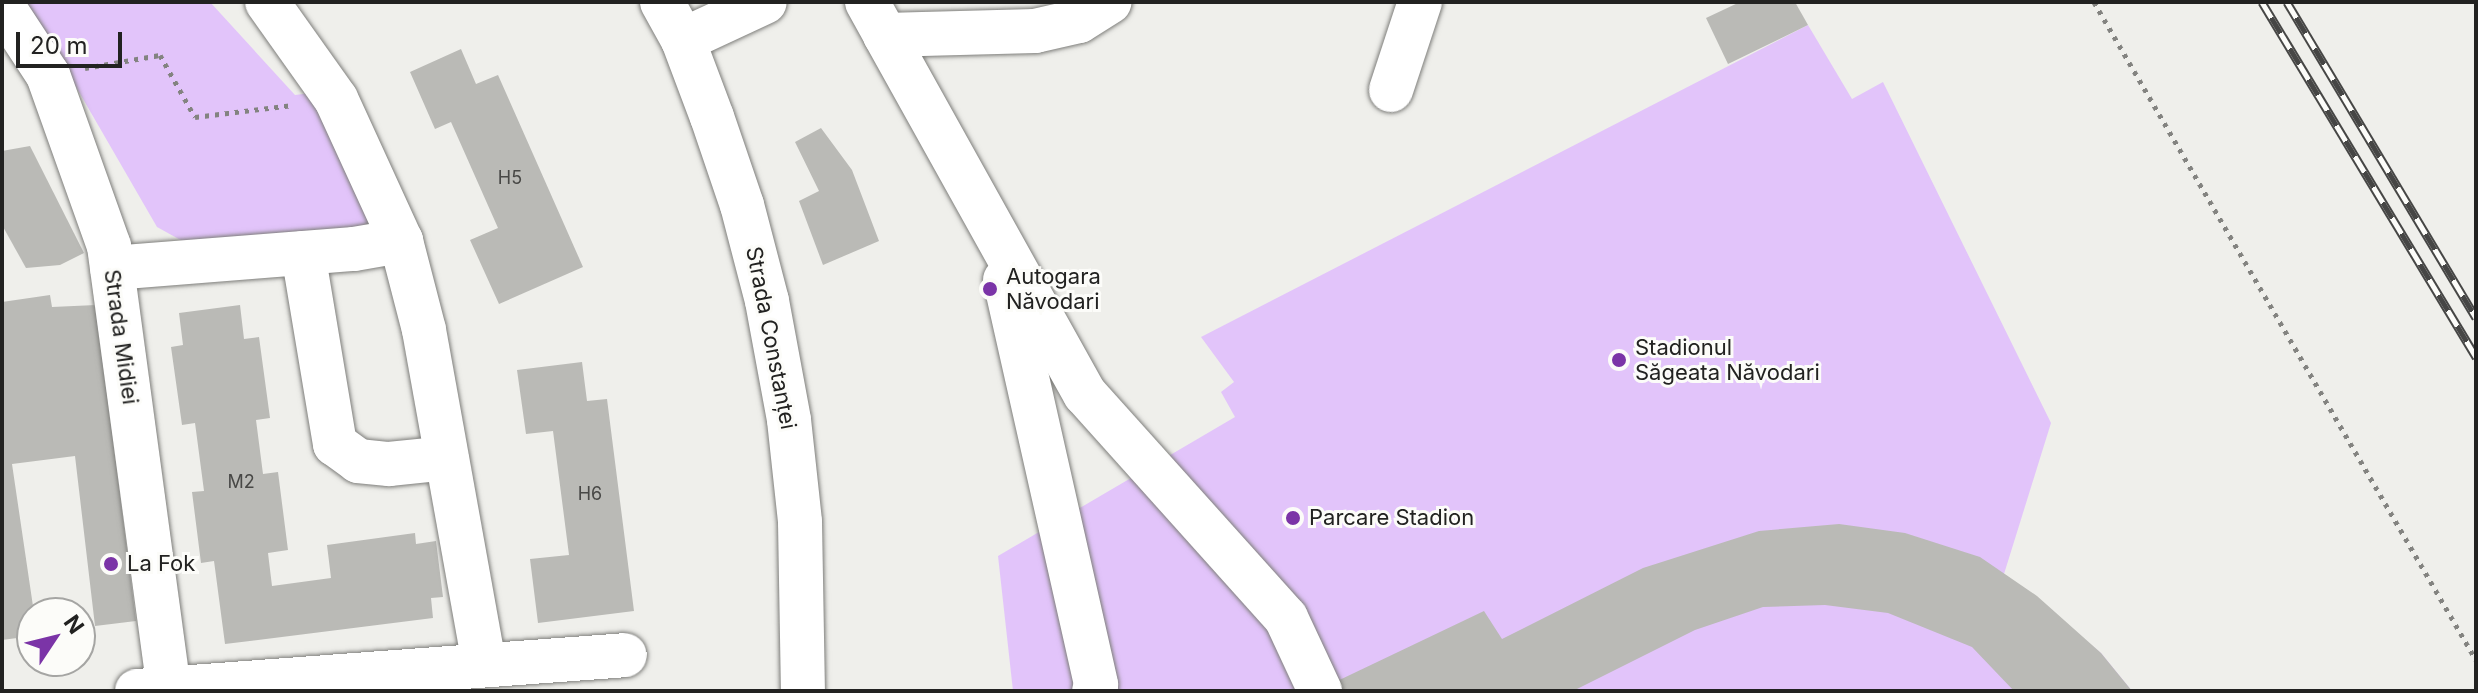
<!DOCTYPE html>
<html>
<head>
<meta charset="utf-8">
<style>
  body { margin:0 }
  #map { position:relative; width:2478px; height:693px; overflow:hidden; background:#efefeb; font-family:Inter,sans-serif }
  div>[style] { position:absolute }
  .green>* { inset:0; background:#e2c4fa }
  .building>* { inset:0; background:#babab6 }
  .path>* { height:5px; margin-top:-2.5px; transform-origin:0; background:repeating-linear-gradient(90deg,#838380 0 4px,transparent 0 10px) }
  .roads { filter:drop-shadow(0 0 2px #7e7e7b) drop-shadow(0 0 2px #7e7e7b) }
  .minor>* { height:44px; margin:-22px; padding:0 22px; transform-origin:22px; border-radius:22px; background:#fff }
  .rail>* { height:9px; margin-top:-4.5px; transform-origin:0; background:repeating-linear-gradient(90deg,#fcfcf9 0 18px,#464645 0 36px); box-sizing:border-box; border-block:2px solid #464645 }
  .dots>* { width:22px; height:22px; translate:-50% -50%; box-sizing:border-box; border:4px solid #fcfcf9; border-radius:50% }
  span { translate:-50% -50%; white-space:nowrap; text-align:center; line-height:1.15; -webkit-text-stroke:6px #fcfcf9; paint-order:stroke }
  .number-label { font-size:18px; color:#484846 }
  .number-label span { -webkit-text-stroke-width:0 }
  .poi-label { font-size:22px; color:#222221 }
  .left { translate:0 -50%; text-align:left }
  .street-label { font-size:22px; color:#222221 }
  .frame { position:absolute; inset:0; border:4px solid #222221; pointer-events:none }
  .north { position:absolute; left:16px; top:597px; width:80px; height:80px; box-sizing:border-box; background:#fcfcf9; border:2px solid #a5a5a3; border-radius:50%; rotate:55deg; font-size:22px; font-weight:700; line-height:32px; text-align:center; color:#222221 }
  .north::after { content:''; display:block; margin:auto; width:28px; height:36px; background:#7b34a7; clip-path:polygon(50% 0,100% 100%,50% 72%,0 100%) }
  .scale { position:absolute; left:16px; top:32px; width:106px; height:36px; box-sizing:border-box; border:4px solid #222221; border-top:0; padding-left:10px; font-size:24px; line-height:28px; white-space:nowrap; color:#222221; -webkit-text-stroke:6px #fcfcf9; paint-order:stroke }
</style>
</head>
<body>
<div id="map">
  <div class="green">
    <div style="clip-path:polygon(27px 2px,210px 2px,295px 95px,319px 92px,375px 218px,368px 227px,186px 243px,157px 227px)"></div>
    <div style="clip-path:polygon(1808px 25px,1852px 99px,1883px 82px,2051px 423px,2004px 574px,2101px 653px,2132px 691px,1013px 691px,998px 556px,1235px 417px,1221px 392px,1234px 382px,1201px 337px)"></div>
  </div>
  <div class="building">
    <div style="clip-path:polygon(1740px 2px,1795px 2px,1808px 25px,1728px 64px,1706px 18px)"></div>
    <div style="clip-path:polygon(461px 49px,476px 84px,498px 75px,583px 267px,499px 304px,470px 240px,498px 228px,451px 122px,435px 129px,410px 72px)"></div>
    <div style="clip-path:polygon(821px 128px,852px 170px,879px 241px,823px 265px,799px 201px,819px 191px,795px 142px)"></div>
    <div style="clip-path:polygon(30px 146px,84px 253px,60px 265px,26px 268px,2px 225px,2px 151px)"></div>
    <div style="clip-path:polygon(50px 295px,52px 307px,96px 305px,136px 621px,95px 626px,75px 456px,12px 464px,34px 613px,32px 636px,2px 640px,2px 302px)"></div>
    <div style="clip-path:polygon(240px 305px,244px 339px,259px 337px,270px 418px,256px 420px,263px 474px,278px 472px,288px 550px,268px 553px,272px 586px,331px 578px,327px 545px,415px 533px,416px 544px,436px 541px,443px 597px,431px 598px,433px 618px,225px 644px,214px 561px,201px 563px,192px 492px,204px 491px,195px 423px,182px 425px,171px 347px,183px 345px,179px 313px)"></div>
    <div style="clip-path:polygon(582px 362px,587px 401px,607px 399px,634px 611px,538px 623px,530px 559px,569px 555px,553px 431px,526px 434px,517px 370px)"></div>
    <div style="clip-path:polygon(1839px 524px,1905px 533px,1980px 557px,2037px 596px,2101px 653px,2132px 691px,2014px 691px,1972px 647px,1888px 613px,1825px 605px,1763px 607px,1695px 630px,1573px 691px,1334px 691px,1331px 684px,1484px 611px,1502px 639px,1643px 568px,1759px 531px)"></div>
  </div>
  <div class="path">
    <div style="left:2094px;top:2px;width:761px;rotate:59.86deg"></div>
    <div style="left:85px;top:68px;width:76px;rotate:-9.8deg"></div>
    <div style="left:160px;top:55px;width:71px;rotate:60.6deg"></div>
    <div style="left:195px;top:117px;width:99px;rotate:-7deg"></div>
  </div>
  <div class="roads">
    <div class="minor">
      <div style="left:267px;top:2px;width:119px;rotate:54.6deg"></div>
      <div style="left:336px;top:99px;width:156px;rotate:65.4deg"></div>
      <div style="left:401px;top:241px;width:92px;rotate:75.5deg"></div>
      <div style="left:424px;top:330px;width:338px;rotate:79.8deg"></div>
      <div style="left:662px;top:2px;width:43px;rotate:61.1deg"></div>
      <div style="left:683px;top:40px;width:82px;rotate:69.4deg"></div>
      <div style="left:712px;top:117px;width:93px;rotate:71.2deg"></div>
      <div style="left:742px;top:205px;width:99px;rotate:75.4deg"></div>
      <div style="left:767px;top:301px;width:121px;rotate:79.5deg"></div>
      <div style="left:789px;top:420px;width:103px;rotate:83.8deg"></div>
      <div style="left:800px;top:522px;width:169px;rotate:89deg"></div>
      <div style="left:867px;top:2px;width:38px;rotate:61deg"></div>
      <div style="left:885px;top:35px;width:150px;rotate:-1.5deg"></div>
      <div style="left:1035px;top:31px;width:45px;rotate:-12.8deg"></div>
      <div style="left:1079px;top:21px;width:36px;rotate:-32deg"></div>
      <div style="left:2px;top:5px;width:84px;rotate:56.7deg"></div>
      <div style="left:48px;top:75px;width:182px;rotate:70.4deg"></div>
      <div style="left:109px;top:246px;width:449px;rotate:82.3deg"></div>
      <div style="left:885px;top:35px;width:411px;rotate:60.9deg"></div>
      <div style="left:1085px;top:394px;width:301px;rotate:48.1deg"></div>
      <div style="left:1286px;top:618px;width:81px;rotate:65deg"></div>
      <div style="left:683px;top:40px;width:90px;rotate:-24.9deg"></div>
      <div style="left:1391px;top:90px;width:93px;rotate:-71.8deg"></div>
      <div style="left:303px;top:253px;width:194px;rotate:80.5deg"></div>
      <div style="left:335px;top:444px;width:29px;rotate:36deg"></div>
      <div style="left:358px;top:461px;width:31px;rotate:6deg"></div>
      <div style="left:389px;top:464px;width:58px;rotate:-5.9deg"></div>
      <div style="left:112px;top:268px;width:243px;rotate:-4.5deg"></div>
      <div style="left:354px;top:249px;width:48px;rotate:-9.7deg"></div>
      <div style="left:1005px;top:280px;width:415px;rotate:77.3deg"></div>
      <div style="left:1096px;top:685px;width:6px;rotate:108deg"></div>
      <div style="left:137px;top:691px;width:489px;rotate:-4.2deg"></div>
    </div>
  </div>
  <div class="rail">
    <div style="left:2262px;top:2px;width:415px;rotate:58.9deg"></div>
    <div style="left:2287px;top:2px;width:368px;rotate:59.1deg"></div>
  </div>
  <div class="dots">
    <div style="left:990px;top:289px;background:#7b34a7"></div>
    <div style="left:1619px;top:360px;background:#7b34a7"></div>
    <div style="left:1293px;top:518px;background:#7b34a7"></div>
    <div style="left:111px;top:564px;background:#7b34a7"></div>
  </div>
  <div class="number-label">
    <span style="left:510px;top:178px">H5</span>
    <span style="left:241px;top:482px">M2</span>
    <span style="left:590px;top:494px">H6</span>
  </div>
  <div class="poi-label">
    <span class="left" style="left:1006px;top:289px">Autogara<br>Năvodari</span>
    <span class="left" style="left:1635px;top:360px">Stadionul<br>Săgeata Năvodari</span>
    <span class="left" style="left:1309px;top:518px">Parcare Stadion</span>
    <span class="left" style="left:127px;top:564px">La Fok</span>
  </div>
  <div class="street-label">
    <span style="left:121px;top:337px;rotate:82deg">Strada Midiei</span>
    <span style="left:771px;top:338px;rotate:79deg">Strada Constanței</span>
  </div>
  <div class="frame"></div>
  <div class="north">N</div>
  <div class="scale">20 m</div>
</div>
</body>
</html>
